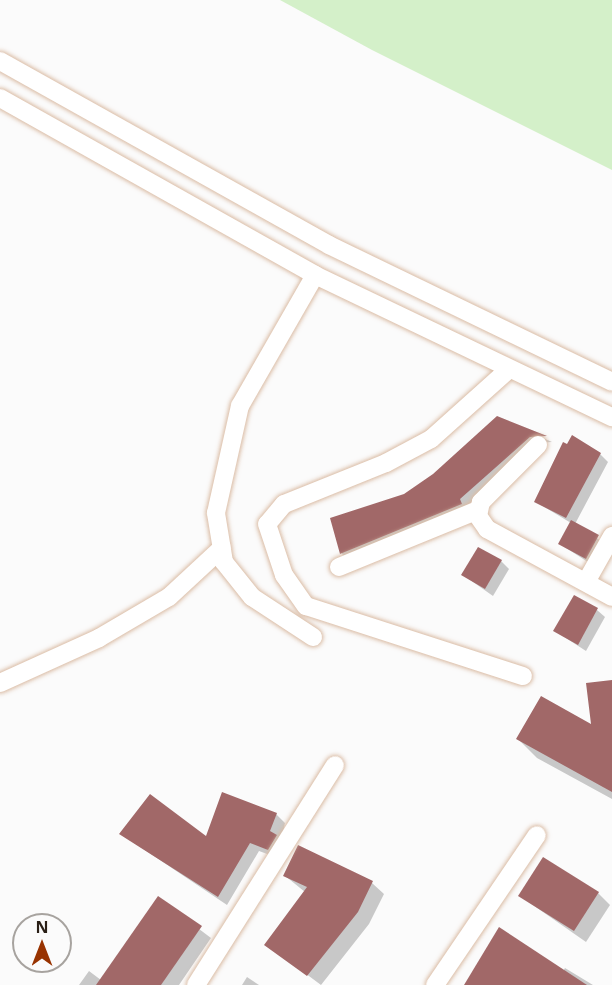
<!DOCTYPE html>
<html>
<head>
<meta charset="utf-8">
<style>
  body { margin:0 }
  #map { position:relative; width:612px; height:985px; overflow:hidden; background:#fbfbfb; font-family:"Open Sans",sans-serif }
  div>[style] { position:absolute }
  .green>* { inset:0; background:#d4f0c9 }
  .shadow>* { inset:0; background:#0003 }
  .building>* { inset:0; background:#a16868 }
  .roads { filter:drop-shadow(0 0 2px #dabca5) drop-shadow(0 0 2px #dabca5) }
  .minor>* { height:18px; margin:-9px; padding:0 9px; transform-origin:9px; border-radius:9px; background:#fff }
  span { translate:-50% -50%; white-space:nowrap; text-align:center; line-height:1.15; -webkit-text-stroke:4.5px #fbfbfb; paint-order:stroke }
  .north { position:absolute; left:12px; top:913px; width:60px; height:60px; box-sizing:border-box; background:#fbfbfb; border:2px solid #a7a39f; border-radius:50%; rotate:0deg; font-size:16px; font-weight:700; line-height:24px; text-align:center; color:#2a1f16 }
  .north::after { content:''; display:block; margin:auto; width:21px; height:27px; background:#983301; clip-path:polygon(50% 0,100% 100%,50% 72%,0 100%) }
</style>
</head>
<body>
<div id="map">
  <div class="green">
    <div style="clip-path:polygon(280px 0,612px 0,612px 170px,372px 50px)"></div>
  </div>
  <div class="shadow">
    <div style="clip-path:polygon(497px 418px,552px 442px,538px 443px,466px 507px,348px 560px,342px 554px,331px 519px,404px 495px,434px 475px)"></div>
    <div style="clip-path:polygon(600px 454px,608px 462px,575px 524px,606px 544px,594px 566px,560px 544px,571px 523px,536px 502px)"></div>
    <div style="clip-path:polygon(501px 561px,509px 569px,493px 596px,463px 575px)"></div>
    <div style="clip-path:polygon(597px 610px,605px 617px,586px 651px,555px 631px)"></div>
    <div style="clip-path:polygon(612px 681px,612px 799px,537px 758px,518px 739px,593px 727px)"></div>
    <div style="clip-path:polygon(276px 814px,285px 823px,278px 858px,259px 851px,227px 905px,121px 834px,206px 839px)"></div>
    <div style="clip-path:polygon(284px 875px,372px 883px,384px 894px,369px 924px,321px 985px,266px 944px,305px 892px)"></div>
    <div style="clip-path:polygon(598px 893px,610px 905px,586px 942px,520px 896px)"></div>
    <div style="clip-path:polygon(158px 898px,211px 938px,179px 985px,79px 985px,89px 971px,101px 980px)"></div>
    <div style="clip-path:polygon(565px 968px,593px 985px,465px 985px,563px 971px)"></div>
    <div style="clip-path:polygon(247px 977px,259px 985px,242px 985px)"></div>
  </div>
  <div class="building">
    <div style="clip-path:polygon(497px 416px,547px 436px,530px 437px,460px 499px,462px 504px,340px 554px,330px 518px,404px 494px,433px 474px)"></div>
    <div style="clip-path:polygon(572px 435px,601px 453px,566px 518px,534px 502px,563px 442px,567px 444px)"></div>
    <div style="clip-path:polygon(571px 520px,599px 535px,586px 559px,558px 544px)"></div>
    <div style="clip-path:polygon(478px 547px,502px 560px,485px 589px,461px 575px)"></div>
    <div style="clip-path:polygon(574px 595px,598px 608px,578px 645px,553px 631px)"></div>
    <div style="clip-path:polygon(612px 680px,612px 792px,516px 739px,541px 696px,591px 724px,586px 683px)"></div>
    <div style="clip-path:polygon(222px 792px,277px 813px,270px 831px,277px 835px,268px 850px,250px 843px,218px 897px,119px 834px,150px 794px,206px 836px)"></div>
    <div style="clip-path:polygon(298px 845px,373px 881px,358px 912px,307px 976px,264px 945px,307px 887px,283px 876px)"></div>
    <div style="clip-path:polygon(543px 857px,599px 892px,574px 931px,518px 896px)"></div>
    <div style="clip-path:polygon(158px 896px,202px 926px,161px 985px,96px 985px)"></div>
    <div style="clip-path:polygon(499px 927px,587px 985px,464px 985px)"></div>
  </div>
  <div class="roads">
    <div class="minor">
      <div style="left:0;top:61px;width:377px;rotate:29.2deg"></div>
      <div style="left:329px;top:245px;width:314px;rotate:25.8deg"></div>
      <div style="left:0;top:98px;width:361px;rotate:29.3deg"></div>
      <div style="left:315px;top:275px;width:329px;rotate:25.6deg"></div>
      <div style="left:508px;top:370px;width:103px;rotate:138.1deg"></div>
      <div style="left:431px;top:439px;width:51px;rotate:151.9deg"></div>
      <div style="left:386px;top:463px;width:110px;rotate:158.1deg"></div>
      <div style="left:284px;top:504px;width:26px;rotate:130deg"></div>
      <div style="left:267px;top:524px;width:54px;rotate:71.6deg"></div>
      <div style="left:284px;top:575px;width:38px;rotate:55deg"></div>
      <div style="left:306px;top:606px;width:228px;rotate:17.9deg"></div>
      <div style="left:538px;top:445px;width:81px;rotate:135deg"></div>
      <div style="left:481px;top:502px;width:14px;rotate:102deg"></div>
      <div style="left:478px;top:516px;width:16px;rotate:55deg"></div>
      <div style="left:487px;top:529px;width:142px;rotate:28.5deg"></div>
      <div style="left:339px;top:567px;width:150px;rotate:-22.3deg"></div>
      <div style="left:586px;top:582px;width:53px;rotate:-60.5deg"></div>
      <div style="left:313px;top:637px;width:73px;rotate:-146.7deg"></div>
      <div style="left:252px;top:597px;width:45px;rotate:-128.7deg"></div>
      <div style="left:224px;top:562px;width:50px;rotate:-99.3deg"></div>
      <div style="left:216px;top:513px;width:110px;rotate:-77.4deg"></div>
      <div style="left:240px;top:406px;width:151px;rotate:-60.2deg"></div>
      <div style="left:0;top:683px;width:109px;rotate:-24.4deg"></div>
      <div style="left:99px;top:638px;width:81px;rotate:-30.4deg"></div>
      <div style="left:169px;top:597px;width:72px;rotate:-42.8deg"></div>
      <div style="left:196px;top:985px;width:260px;rotate:-57.7deg"></div>
      <div style="left:435px;top:985px;width:181px;rotate:-55.8deg"></div>
    </div>
  </div>
  <div class="north">N</div>
</div>
</body>
</html>
